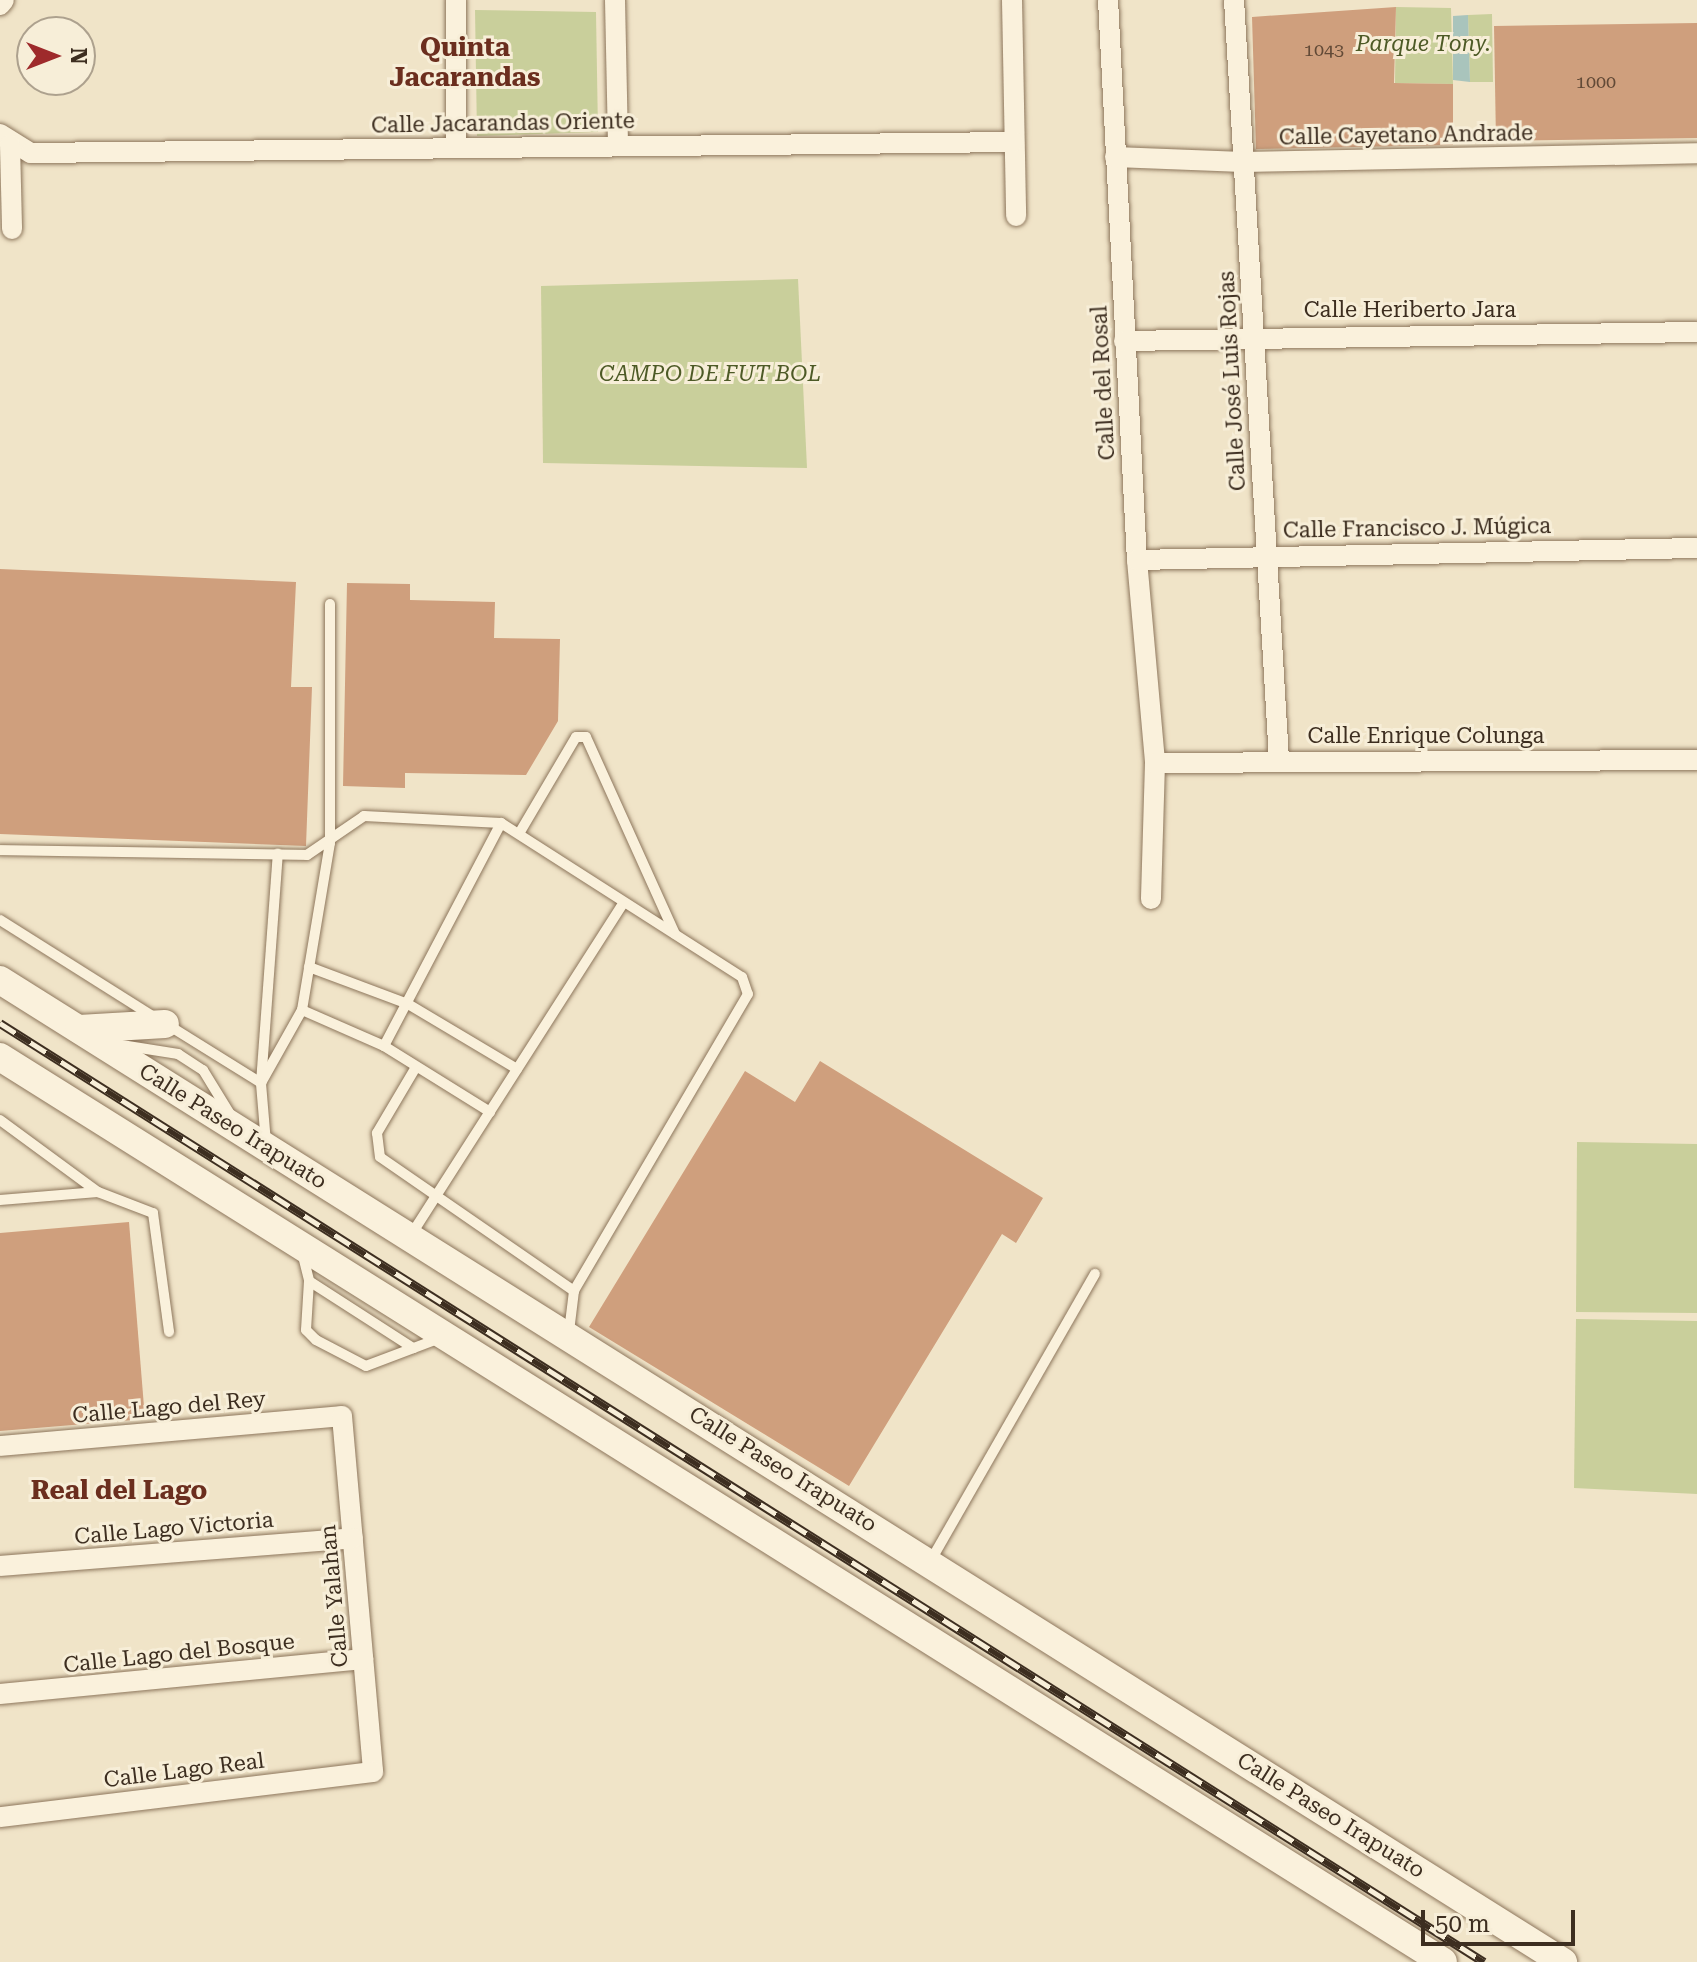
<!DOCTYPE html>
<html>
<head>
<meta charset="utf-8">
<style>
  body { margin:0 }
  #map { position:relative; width:1697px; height:1962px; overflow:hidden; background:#f0e4c8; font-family:"Roboto Serif",serif }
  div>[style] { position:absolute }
  .green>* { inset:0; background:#c9cf9b }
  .water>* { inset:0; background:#a9c4bc }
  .building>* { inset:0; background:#cf9f7d }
  .roads { filter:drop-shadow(0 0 2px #8d765c) drop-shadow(0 0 2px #8d765c) }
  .service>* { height:10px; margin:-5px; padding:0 5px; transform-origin:5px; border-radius:5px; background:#faf1dc }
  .minor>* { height:20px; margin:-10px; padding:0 10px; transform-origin:10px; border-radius:10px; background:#faf1dc }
  .secondary>* { height:28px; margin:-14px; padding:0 14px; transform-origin:14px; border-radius:14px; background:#faf1dc }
  .rail>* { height:9px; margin-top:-4.5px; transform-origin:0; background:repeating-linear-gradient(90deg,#f7eed8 0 18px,#3d2e20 0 36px); box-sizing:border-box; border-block:2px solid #3d2e20 }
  span { translate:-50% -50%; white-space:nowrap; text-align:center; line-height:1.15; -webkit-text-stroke:6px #f7eed8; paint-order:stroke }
  .number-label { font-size:18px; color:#624a37 }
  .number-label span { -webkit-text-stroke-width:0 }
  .park-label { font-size:22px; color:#4d5a26; font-style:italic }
  .street-label { font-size:22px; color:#3d2e20 }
  .quarter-label { font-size:26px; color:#6b2e1e; font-weight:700 }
  .north { position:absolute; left:16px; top:16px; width:80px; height:80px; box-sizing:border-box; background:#f7eed8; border:2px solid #ada18e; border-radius:50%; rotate:90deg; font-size:22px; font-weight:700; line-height:32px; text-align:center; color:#3d2e20 }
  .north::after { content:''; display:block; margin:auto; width:28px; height:36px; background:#9e2a2b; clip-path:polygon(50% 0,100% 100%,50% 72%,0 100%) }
  .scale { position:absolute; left:1421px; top:1910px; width:154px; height:36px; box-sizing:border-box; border:4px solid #3d2e20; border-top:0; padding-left:10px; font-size:24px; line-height:28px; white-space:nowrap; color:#3d2e20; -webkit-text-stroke:6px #f7eed8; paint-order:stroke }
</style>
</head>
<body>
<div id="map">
  <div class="green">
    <div style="clip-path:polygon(1396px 7px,1451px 8px,1453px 84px,1395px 83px)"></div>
    <div style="clip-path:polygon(475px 10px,596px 12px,598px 132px,477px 136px)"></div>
    <div style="clip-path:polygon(1492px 14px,1493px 82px,1470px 82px,1468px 15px)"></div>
    <div style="clip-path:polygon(798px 279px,807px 468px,543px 463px,541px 286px)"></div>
    <div style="clip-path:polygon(1577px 1142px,1697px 1144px,1697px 1313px,1576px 1312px)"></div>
    <div style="clip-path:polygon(1576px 1319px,1697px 1321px,1697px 1494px,1574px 1488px)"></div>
  </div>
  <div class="water">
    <div style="clip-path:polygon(1468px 15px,1470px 82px,1453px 80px,1453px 16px)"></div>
  </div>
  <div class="building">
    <div style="clip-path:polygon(1396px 7px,1394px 83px,1453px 84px,1453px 145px,1256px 149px,1252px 17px)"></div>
    <div style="clip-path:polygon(1697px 23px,1697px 138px,1496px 141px,1494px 26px)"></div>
    <div style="clip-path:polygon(0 569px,296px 582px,291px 687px,312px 687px,306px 846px,0 834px)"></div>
    <div style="clip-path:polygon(347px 583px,410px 584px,410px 600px,495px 602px,494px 638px,560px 639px,558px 721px,526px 775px,405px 773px,405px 788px,343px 786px)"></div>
    <div style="clip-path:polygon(820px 1061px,1043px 1198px,1016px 1243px,1002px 1234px,849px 1486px,589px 1327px,745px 1071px,795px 1102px)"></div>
    <div style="clip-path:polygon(129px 1222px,145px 1419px,0 1431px,0 1233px)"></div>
  </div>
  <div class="roads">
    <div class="service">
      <div style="left:520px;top:832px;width:110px;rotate:-59.5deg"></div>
      <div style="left:576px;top:737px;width:10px"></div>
      <div style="left:586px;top:737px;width:216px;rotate:65.7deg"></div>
      <div style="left:0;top:850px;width:307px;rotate:0.9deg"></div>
      <div style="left:307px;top:855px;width:69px;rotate:-34.4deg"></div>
      <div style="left:364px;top:816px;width:137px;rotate:2.9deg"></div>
      <div style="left:501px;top:823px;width:286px;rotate:32.6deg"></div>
      <div style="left:742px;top:977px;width:18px;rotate:71deg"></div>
      <div style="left:748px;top:994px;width:344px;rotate:120.4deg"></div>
      <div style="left:574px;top:1291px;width:39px;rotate:97deg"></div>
      <div style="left:0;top:920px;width:182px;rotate:32.2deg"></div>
      <div style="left:309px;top:967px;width:106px;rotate:20.5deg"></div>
      <div style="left:408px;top:1004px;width:127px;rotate:30.8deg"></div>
      <div style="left:302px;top:1010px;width:90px;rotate:23.7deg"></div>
      <div style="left:384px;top:1046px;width:125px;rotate:31.9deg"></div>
      <div style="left:168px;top:1025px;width:110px;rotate:31.9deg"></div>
      <div style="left:115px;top:1044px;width:64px;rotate:9deg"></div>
      <div style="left:178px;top:1054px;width:30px;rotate:33deg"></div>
      <div style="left:203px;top:1070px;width:57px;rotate:58.5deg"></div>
      <div style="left:384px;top:1046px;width:252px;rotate:-62.3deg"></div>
      <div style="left:416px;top:1067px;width:77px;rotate:120.6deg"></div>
      <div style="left:377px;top:1133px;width:24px;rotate:83deg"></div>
      <div style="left:380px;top:1157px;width:236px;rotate:34.6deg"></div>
      <div style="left:261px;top:1083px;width:84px;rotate:-60.7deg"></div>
      <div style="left:302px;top:1010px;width:169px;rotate:-80.5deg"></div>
      <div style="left:330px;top:843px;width:239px;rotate:-90deg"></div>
      <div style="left:0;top:1120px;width:122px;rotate:36.3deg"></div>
      <div style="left:266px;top:1143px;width:60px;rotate:-94.8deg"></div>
      <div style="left:261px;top:1083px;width:230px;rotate:-85.8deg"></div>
      <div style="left:0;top:1200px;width:98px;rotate:-4.7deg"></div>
      <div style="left:98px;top:1192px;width:59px;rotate:20.9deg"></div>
      <div style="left:153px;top:1213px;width:120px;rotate:82.3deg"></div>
      <div style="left:411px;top:1235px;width:394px;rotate:-57.4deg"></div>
      <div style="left:302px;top:1252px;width:30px;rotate:76deg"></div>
      <div style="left:309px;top:1281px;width:49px;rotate:93.5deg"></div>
      <div style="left:306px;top:1330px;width:14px;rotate:45deg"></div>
      <div style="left:316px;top:1340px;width:56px;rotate:27.5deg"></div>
      <div style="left:366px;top:1366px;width:79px;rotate:-20.7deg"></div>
      <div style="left:309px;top:1281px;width:124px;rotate:32.8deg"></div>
      <div style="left:930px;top:1562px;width:332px;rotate:-60.2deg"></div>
    </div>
    <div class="minor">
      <div style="left:615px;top:0;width:146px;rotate:88.8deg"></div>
      <div style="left:1012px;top:0;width:216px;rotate:88.9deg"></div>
      <div style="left:1108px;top:0;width:561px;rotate:87.04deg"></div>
      <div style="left:1137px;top:560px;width:204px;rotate:84.9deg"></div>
      <div style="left:1155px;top:763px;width:136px;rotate:91.7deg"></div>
      <div style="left:1234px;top:0;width:761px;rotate:86.61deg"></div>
      <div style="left:0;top:5px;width:6px;rotate:-51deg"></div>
      <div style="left:0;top:134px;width:36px;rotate:32deg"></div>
      <div style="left:31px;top:153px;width:982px;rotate:-0.64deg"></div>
      <div style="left:10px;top:145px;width:84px;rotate:88.6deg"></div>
      <div style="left:456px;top:148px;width:148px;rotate:-90deg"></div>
      <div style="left:1115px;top:157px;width:128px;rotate:2.2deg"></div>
      <div style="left:1243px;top:162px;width:454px;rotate:-1.1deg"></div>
      <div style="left:1124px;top:341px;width:573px;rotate:-0.9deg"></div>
      <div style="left:1137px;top:560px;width:560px;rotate:-1.23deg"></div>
      <div style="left:1155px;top:763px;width:542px;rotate:-0.32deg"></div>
      <div style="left:0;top:1446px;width:343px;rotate:-5deg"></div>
      <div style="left:342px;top:1416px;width:357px;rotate:85deg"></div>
      <div style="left:373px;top:1772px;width:376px;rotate:173.1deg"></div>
      <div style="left:0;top:1566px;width:354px;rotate:-4.5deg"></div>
      <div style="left:0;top:1694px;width:365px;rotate:-5.5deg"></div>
    </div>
    <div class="secondary">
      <div style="left:0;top:980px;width:1846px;rotate:32.14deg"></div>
      <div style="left:79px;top:1029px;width:86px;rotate:-3.3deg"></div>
      <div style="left:0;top:1057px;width:1703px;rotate:32.09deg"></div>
    </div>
  </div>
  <div class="rail">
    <div style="left:0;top:1023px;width:1756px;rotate:32.32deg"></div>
  </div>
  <div class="number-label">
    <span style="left:1324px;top:50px">1043</span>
    <span style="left:1596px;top:82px">1000</span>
  </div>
  <div class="park-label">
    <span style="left:1423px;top:44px">Parque Tony.</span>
    <span style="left:710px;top:374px">CAMPO DE FUT BOL</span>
  </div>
  <div class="street-label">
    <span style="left:503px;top:123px;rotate:-1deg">Calle Jacarandas Oriente</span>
    <span style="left:1406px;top:135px;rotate:-1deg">Calle Cayetano Andrade</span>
    <span style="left:1410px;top:310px">Calle Heriberto Jara</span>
    <span style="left:1232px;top:381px;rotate:-93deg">Calle José Luis Rojas</span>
    <span style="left:1103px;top:383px;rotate:-93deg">Calle del Rosal</span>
    <span style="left:1417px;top:528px;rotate:-1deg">Calle Francisco J. Múgica</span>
    <span style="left:1426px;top:736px">Calle Enrique Colunga</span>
    <span style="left:233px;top:1126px;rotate:32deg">Calle Paseo Irapuato</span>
    <span style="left:169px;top:1407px;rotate:-5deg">Calle Lago del Rey</span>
    <span style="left:783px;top:1469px;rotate:32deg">Calle Paseo Irapuato</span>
    <span style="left:174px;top:1528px;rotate:-5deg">Calle Lago Victoria</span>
    <span style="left:334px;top:1596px;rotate:-95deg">Calle Yalahan</span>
    <span style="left:179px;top:1653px;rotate:-6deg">Calle Lago del Bosque</span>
    <span style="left:184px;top:1770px;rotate:-7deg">Calle Lago Real</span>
    <span style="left:1331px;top:1815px;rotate:32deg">Calle Paseo Irapuato</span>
  </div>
  <div class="quarter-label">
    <span style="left:465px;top:63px">Quinta<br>Jacarandas</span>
    <span style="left:119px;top:1491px">Real del Lago</span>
  </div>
  <div class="north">N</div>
  <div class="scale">50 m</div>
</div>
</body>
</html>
